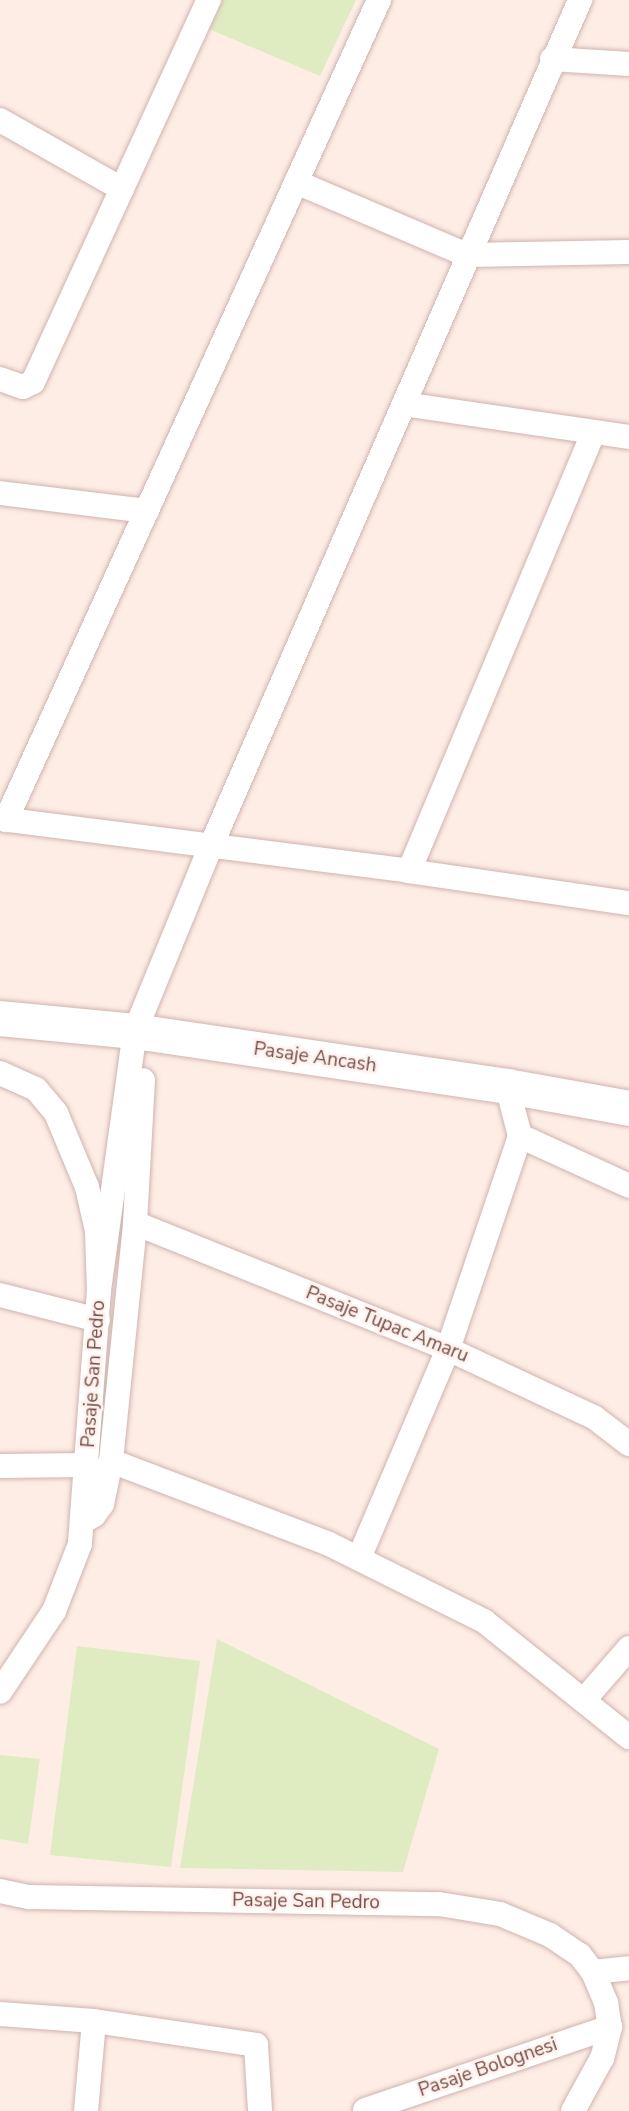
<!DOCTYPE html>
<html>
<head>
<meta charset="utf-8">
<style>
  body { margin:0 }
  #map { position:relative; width:629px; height:2111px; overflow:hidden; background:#fdede5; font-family:"Nunito Sans",sans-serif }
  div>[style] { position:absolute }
  .green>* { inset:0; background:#dfecc2 }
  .roads { filter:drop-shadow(0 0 2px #d1b3ad) drop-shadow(0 0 2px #d1b3ad) }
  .street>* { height:24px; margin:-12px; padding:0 12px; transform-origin:12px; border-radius:12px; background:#fff }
  .secondary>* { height:35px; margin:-17.5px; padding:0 17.5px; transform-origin:17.5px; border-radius:17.5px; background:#fff }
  span { translate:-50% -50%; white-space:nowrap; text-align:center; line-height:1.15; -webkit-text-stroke:5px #fff2ec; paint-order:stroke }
  .street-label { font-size:19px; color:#774c49 }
</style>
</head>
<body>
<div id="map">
  <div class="green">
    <div style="clip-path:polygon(223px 0,356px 0,320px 76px,209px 29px)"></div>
    <div style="clip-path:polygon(217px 1639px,439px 1749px,403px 1872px,180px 1868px)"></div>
    <div style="clip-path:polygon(77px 1646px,200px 1661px,171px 1867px,50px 1855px)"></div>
    <div style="clip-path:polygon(0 1755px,40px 1759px,28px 1844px,0 1839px)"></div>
  </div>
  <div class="roads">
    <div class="street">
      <div style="left:552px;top:59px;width:77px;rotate:3.7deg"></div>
      <div style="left:0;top:120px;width:140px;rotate:29.5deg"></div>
      <div style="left:296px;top:182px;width:186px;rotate:23.1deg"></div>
      <div style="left:467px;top:255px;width:162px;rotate:-1.1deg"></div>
      <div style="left:0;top:379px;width:24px;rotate:19deg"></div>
      <div style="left:23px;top:387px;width:11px;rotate:-27deg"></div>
      <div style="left:33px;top:382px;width:421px;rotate:-65.3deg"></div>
      <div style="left:404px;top:404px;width:227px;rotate:8.3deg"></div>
      <div style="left:0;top:493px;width:148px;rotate:7deg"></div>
      <div style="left:0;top:819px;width:412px;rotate:7.2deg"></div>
      <div style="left:409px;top:871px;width:222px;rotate:8.3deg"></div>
      <div style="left:6px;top:820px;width:901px;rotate:-65.54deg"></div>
      <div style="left:409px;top:871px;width:475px;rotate:-67.2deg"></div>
      <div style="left:0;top:1073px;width:39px;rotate:24deg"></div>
      <div style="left:36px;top:1089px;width:31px;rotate:50deg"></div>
      <div style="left:56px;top:1113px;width:80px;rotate:67.3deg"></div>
      <div style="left:87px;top:1187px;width:45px;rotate:77.2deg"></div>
      <div style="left:97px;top:1231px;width:59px;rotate:88.1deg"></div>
      <div style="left:99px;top:1290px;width:255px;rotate:94.3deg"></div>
      <div style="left:80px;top:1544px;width:72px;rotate:111.2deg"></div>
      <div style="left:54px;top:1611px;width:97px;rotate:123.7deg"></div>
      <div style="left:507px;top:1086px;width:52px;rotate:75.4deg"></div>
      <div style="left:520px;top:1136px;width:120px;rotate:24.6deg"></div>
      <div style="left:135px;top:1223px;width:337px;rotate:21.9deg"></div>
      <div style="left:448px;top:1349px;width:162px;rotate:25.1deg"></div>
      <div style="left:595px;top:1418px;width:43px;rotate:37.4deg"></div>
      <div style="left:99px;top:1290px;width:261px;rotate:-82.1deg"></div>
      <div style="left:135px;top:1031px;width:200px;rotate:-67.7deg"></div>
      <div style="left:211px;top:846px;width:923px;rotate:-66.43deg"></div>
      <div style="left:0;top:1295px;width:101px;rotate:14.3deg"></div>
      <div style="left:111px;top:1461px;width:233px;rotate:20.8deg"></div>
      <div style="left:329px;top:1544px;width:173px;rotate:26.4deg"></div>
      <div style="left:484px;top:1621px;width:186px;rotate:38.7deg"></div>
      <div style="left:0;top:1466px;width:88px;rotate:-0.7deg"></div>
      <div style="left:82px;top:1522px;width:14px;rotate:-30deg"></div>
      <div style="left:94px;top:1515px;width:14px;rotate:-54deg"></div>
      <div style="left:102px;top:1504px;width:44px;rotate:-78.2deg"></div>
      <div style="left:111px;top:1461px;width:239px;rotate:-84.2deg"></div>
      <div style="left:135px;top:1223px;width:143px;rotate:-86.8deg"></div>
      <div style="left:359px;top:1558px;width:227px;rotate:-66.9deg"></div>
      <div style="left:448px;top:1349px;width:225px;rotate:-71.3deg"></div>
      <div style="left:584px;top:1700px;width:69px;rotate:-49.1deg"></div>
      <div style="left:0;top:1891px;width:30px;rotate:12deg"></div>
      <div style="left:29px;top:1897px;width:410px;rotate:1deg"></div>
      <div style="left:439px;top:1904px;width:62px;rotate:9.3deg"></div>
      <div style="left:500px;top:1914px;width:54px;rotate:22.8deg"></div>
      <div style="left:550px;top:1935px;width:36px;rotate:34deg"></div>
      <div style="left:580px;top:1955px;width:21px;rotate:53deg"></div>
      <div style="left:593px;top:1972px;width:34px;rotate:67deg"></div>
      <div style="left:606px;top:2003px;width:24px;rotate:81deg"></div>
      <div style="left:610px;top:2027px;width:32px;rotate:104deg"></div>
      <div style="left:602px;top:2058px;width:60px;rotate:118.7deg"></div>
      <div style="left:593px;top:1972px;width:36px;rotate:-6deg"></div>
      <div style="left:0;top:2014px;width:94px;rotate:4.3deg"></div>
      <div style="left:94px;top:2021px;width:164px;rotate:8.4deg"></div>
      <div style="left:256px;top:2045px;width:66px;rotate:86.5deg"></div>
      <div style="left:365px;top:2110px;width:259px;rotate:-18.7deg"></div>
      <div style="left:86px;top:2111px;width:90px;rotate:-84.9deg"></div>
    </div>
    <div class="secondary">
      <div style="left:0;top:1018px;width:136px;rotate:5.5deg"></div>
      <div style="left:135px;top:1031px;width:376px;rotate:8.4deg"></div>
      <div style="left:507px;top:1086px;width:124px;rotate:10.2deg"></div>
    </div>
  </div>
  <div class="street-label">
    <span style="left:315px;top:1058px;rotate:8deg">Pasaje Ancash</span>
    <span style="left:387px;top:1325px;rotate:22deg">Pasaje Tupac Amaru</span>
    <span style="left:94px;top:1374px;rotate:-86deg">Pasaje San Pedro</span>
    <span style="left:306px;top:1902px;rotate:1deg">Pasaje San Pedro</span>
    <span style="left:488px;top:2068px;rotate:-19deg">Pasaje Bolognesi</span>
  </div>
</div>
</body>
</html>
